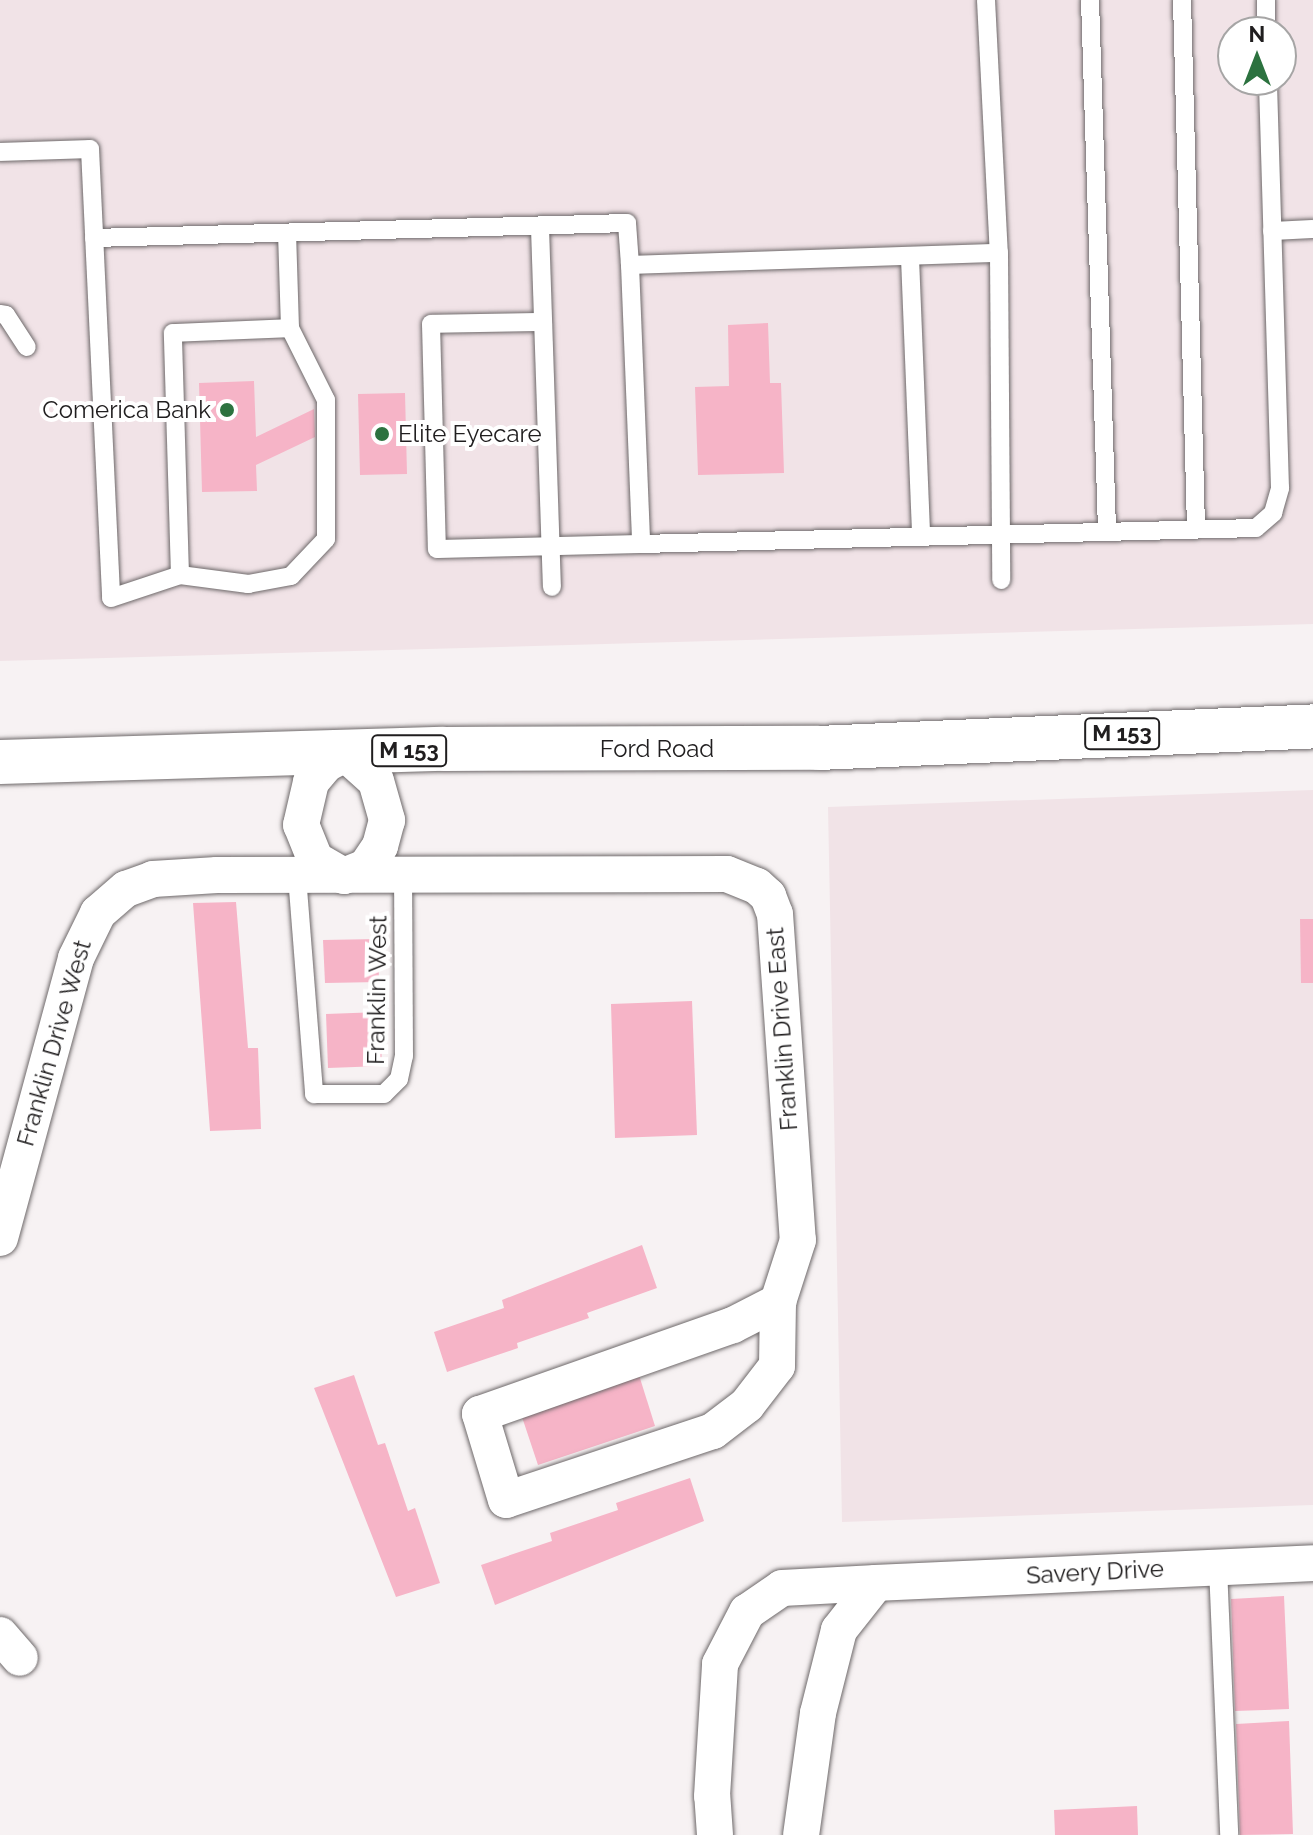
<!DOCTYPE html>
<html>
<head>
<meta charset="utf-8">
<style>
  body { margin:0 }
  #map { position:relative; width:1313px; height:1835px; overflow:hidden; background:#f7f2f3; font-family:Raleway,sans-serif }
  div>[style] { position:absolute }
  .built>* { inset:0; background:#f1e3e7 }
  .building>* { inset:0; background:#f6b4c7 }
  .roads { filter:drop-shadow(0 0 2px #6e696a) drop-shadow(0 0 2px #6e696a) }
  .service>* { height:18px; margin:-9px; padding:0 9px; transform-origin:9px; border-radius:9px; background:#fff }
  .minor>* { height:36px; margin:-18px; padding:0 18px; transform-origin:18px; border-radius:18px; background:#fff }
  .primary>* { height:44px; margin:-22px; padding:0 22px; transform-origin:22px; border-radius:22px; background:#fff }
  .dots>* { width:22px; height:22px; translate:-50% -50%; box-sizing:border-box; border:4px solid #fff; border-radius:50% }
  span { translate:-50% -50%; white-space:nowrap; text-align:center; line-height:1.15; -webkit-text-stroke:8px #fff; paint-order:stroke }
  .shield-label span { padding:2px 6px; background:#fff; border:2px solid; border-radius:6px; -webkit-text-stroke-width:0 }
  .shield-label { font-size:22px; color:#201e1f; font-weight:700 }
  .poi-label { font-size:24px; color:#201e1f }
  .right { translate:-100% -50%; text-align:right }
  .left { translate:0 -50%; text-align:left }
  .street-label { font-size:24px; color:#201e1f }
  .north { position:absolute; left:1217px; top:16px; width:80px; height:80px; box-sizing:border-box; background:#fff; border:2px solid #a6a5a5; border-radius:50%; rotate:0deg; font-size:22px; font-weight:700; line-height:32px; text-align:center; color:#201e1f }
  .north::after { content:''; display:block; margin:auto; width:28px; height:36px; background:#2c723f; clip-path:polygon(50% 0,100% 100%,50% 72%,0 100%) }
</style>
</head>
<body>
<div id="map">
  <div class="built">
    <div style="clip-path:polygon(evenodd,0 0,1313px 0,1313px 624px,0 661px,0 0,1233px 32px,1281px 32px,1281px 80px,1233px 80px,1233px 32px)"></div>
    <div style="clip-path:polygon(1313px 790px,1313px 1505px,842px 1522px,828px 807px)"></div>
  </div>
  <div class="building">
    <div style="clip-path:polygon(768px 323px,770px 383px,781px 383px,784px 473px,698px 475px,695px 387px,729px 386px,728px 325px)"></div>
    <div style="clip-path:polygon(254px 381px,256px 437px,314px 409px,315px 437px,256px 465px,257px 491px,202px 492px,199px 383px)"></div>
    <div style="clip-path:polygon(405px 393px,407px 474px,360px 475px,358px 394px)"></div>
    <div style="clip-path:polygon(236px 902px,248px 1048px,258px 1048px,261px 1129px,210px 1131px,193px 903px)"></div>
    <div style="clip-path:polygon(1300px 919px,1313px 919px,1313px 983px,1301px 983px)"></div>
    <div style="clip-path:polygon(378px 939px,379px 982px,325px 983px,323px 940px)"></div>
    <div style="clip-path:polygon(692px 1001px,697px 1135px,615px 1138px,611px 1004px)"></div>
    <div style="clip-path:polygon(380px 1012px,382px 1066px,328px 1068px,326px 1014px)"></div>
    <div style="clip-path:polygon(642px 1245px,657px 1288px,587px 1313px,589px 1318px,517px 1343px,518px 1348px,447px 1372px,434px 1332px,504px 1308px,502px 1300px)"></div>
    <div style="clip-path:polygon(354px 1375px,378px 1445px,385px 1443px,408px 1511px,415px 1508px,440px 1583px,396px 1597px,314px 1388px)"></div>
    <div style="clip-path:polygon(639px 1375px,655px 1426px,538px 1465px,521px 1414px)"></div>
    <div style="clip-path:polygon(690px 1478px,704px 1521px,495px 1605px,481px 1565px,552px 1541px,550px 1533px,618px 1510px,616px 1503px)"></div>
    <div style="clip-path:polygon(1284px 1596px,1289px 1709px,1235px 1711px,1231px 1599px)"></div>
    <div style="clip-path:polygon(1289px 1721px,1293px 1834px,1240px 1835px,1236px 1724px)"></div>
    <div style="clip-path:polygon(1137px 1806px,1138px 1835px,1055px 1835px,1054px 1810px)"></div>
  </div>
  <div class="roads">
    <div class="service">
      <div style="left:986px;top:0;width:253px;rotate:87.1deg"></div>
      <div style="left:1090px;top:0;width:529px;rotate:88.16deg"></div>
      <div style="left:1182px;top:0;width:528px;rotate:88.48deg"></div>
      <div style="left:1266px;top:0;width:32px;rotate:90deg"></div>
      <div style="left:0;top:152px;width:90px;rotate:-1.9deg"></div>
      <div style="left:90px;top:149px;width:449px;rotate:87.3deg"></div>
      <div style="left:111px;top:598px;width:73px;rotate:-18.4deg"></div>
      <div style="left:180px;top:575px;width:69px;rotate:7.5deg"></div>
      <div style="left:248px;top:584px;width:44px;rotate:-10.5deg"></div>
      <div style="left:291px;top:576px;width:51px;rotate:-46.6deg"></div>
      <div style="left:326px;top:539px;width:139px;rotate:-90deg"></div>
      <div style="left:326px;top:400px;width:80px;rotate:-116.6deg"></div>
      <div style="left:290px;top:328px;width:94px;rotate:-91.8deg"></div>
      <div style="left:540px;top:228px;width:359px;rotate:88.1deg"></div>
      <div style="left:1272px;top:231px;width:41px;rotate:-2.8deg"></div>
      <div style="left:94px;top:238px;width:533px;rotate:-1.61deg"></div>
      <div style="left:627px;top:223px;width:42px;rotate:85.9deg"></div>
      <div style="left:630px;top:265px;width:369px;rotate:-1.9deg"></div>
      <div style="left:999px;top:253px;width:327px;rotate:89.6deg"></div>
      <div style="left:910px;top:258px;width:277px;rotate:87.7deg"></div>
      <div style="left:630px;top:265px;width:279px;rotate:87.7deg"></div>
      <div style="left:641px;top:544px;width:615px;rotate:-1.49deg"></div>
      <div style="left:1256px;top:528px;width:23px;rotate:-41deg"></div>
      <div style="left:1273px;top:513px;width:26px;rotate:-74deg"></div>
      <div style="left:1280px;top:488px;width:408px;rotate:-91.7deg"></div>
      <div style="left:0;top:314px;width:6px;rotate:9deg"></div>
      <div style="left:6px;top:315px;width:38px;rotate:57deg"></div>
      <div style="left:543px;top:322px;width:112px;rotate:179deg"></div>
      <div style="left:431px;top:324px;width:225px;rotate:88.5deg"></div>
      <div style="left:437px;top:549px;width:204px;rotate:-1.4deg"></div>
      <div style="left:180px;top:575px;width:242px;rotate:-91.7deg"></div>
      <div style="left:173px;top:333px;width:117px;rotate:-2.4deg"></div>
      <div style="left:297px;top:876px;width:219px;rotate:85.5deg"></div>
      <div style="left:314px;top:1094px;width:70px"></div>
      <div style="left:384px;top:1094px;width:21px;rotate:-45deg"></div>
      <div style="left:399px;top:1079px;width:24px;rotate:-78deg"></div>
      <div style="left:404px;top:1056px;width:178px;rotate:-90.3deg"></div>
      <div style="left:1218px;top:1567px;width:268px;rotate:87.6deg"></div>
    </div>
    <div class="minor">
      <div style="left:346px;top:754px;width:40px;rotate:42deg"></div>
      <div style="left:376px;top:781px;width:41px;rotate:74.2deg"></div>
      <div style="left:387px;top:820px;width:27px;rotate:105deg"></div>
      <div style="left:380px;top:846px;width:25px;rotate:124deg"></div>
      <div style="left:366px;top:867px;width:24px;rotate:158deg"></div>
      <div style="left:344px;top:876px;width:34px;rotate:-150deg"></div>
      <div style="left:315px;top:859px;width:37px;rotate:-112deg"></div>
      <div style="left:301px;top:825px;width:44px;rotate:-76.9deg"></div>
      <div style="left:311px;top:782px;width:23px;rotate:-50deg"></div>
      <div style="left:326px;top:764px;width:22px;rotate:-27deg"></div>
      <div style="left:0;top:1238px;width:290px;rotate:-74.8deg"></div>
      <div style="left:76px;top:958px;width:50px;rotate:-63.9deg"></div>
      <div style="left:98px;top:913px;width:37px;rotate:-41deg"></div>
      <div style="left:126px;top:889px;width:29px;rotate:-20deg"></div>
      <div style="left:153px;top:879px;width:64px;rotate:-3.6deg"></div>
      <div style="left:217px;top:875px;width:510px;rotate:-0.11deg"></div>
      <div style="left:727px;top:874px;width:32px;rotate:22deg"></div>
      <div style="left:757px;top:886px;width:15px;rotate:42deg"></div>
      <div style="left:768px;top:896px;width:19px;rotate:69deg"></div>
      <div style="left:775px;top:914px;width:327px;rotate:86deg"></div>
      <div style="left:798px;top:1240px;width:65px;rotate:107.9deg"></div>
      <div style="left:778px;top:1302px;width:64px;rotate:90.9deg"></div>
      <div style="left:777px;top:1366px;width:49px;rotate:127.6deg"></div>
      <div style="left:747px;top:1405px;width:43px;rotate:142.6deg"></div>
      <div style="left:713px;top:1431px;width:218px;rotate:161.6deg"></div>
      <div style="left:506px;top:1500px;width:90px;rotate:-106.8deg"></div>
      <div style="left:480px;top:1414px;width:268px;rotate:-19.4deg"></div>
      <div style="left:733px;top:1325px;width:51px;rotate:-27.1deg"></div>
      <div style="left:876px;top:1583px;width:437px;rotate:-2.6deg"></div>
      <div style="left:0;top:1635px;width:30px;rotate:49deg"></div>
      <div style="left:715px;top:1835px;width:39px;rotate:-94deg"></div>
      <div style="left:712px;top:1796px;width:132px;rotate:-86.5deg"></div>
      <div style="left:720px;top:1664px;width:59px;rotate:-62.6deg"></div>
      <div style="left:747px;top:1612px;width:42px;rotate:-34.4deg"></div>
      <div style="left:782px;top:1588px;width:94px;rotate:-3deg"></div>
      <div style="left:876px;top:1583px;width:60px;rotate:128.2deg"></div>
      <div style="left:839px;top:1630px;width:86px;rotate:104.2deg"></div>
      <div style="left:818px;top:1713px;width:123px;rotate:97.9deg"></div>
    </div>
    <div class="primary">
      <div style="left:0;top:762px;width:443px;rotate:-1.7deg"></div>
      <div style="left:443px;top:749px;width:375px;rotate:-0.2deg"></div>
      <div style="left:818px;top:748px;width:495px;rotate:-2.5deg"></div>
    </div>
  </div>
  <div class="dots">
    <div style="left:227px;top:410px;background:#2c723f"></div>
    <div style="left:382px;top:434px;background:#2c723f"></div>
  </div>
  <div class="shield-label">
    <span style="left:1122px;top:734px">M 153</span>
    <span style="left:409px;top:751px">M 153</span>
  </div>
  <div class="poi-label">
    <span class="right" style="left:211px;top:410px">Comerica Bank</span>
    <span class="left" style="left:398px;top:434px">Elite Eyecare</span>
  </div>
  <div class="street-label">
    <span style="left:657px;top:749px">Ford Road</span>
    <span style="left:377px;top:990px;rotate:-89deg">Franklin West</span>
    <span style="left:782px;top:1029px;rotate:-94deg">Franklin Drive East</span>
    <span style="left:54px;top:1043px;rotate:-74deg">Franklin Drive West</span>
    <span style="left:1095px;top:1572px;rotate:-3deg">Savery Drive</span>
  </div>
  <div class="north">N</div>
</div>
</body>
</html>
